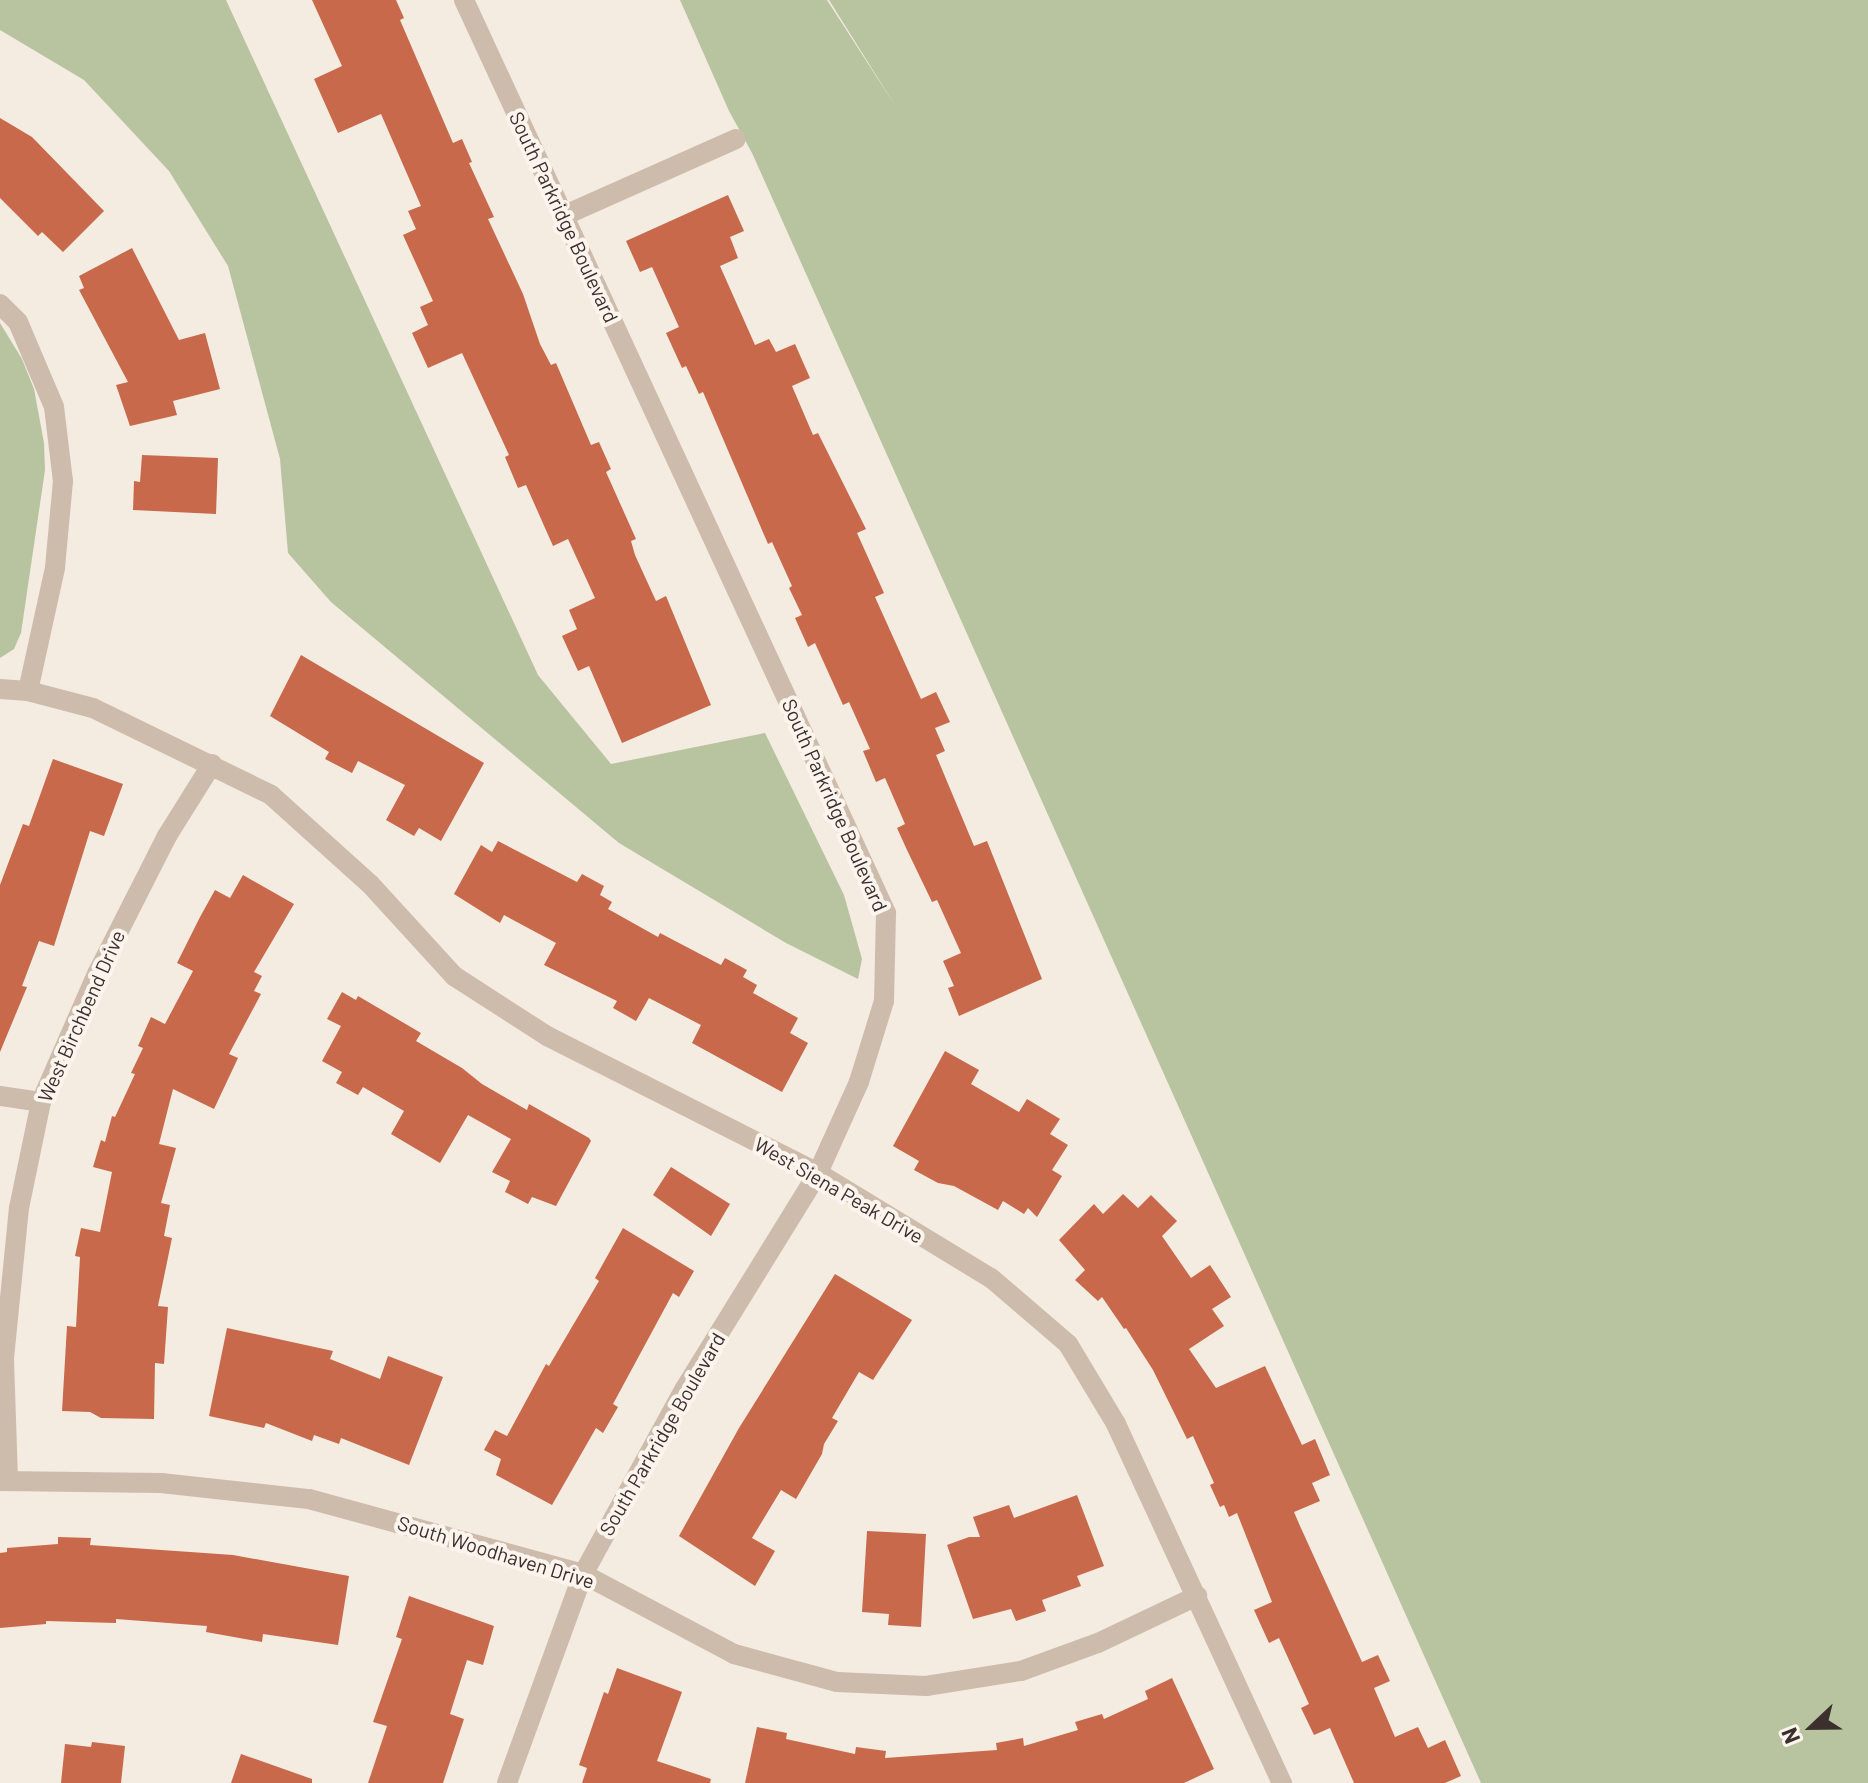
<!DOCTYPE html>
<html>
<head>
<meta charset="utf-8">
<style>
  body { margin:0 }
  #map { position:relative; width:1868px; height:1783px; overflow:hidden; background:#f4ebe1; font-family:Barlow,sans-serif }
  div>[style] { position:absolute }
  .green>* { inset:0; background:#b8c4a0 }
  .building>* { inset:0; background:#c8694b }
  .minor>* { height:20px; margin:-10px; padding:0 10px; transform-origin:10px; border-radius:10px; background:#cdbbac }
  span { translate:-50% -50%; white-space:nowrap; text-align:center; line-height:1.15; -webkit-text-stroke:8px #fbf5ee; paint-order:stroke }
  .street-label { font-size:20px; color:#3b302b }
  .north { position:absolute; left:1772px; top:1687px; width:80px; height:80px; -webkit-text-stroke:6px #fbf5ee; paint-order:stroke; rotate:248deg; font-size:22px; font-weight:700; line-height:32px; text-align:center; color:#3b302b }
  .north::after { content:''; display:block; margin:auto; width:28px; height:36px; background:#3b302b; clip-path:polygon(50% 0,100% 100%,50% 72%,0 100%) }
</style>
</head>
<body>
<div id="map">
  <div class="green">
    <div style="clip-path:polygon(0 0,226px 0,538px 675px,611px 764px,765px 733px,844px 895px,862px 959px,858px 979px,786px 943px,619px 843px,331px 602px,288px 553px,280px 459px,228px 266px,169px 171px,84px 80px,0 30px)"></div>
    <div style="clip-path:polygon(680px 0,827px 0,896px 107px,829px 0,1868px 0,1868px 1783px,1481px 1783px,752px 153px,729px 111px)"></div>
    <div style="clip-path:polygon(0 323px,22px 359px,34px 389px,44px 443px,45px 470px,21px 633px,14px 649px,0 658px)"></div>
  </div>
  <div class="building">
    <div style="clip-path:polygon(312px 0,396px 0,404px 18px,400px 20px,453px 143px,462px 139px,472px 162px,469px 163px,494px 217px,488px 219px,523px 294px,540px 344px,551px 365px,556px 363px,591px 445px,599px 442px,611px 469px,606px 472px,636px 539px,631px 541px,635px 555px,656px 601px,666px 596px,711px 705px,622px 743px,589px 666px,578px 671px,562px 636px,577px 629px,569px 610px,595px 598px,568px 539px,553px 546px,526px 485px,518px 488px,505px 457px,509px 455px,462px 353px,428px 368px,412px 333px,428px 325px,420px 307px,433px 301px,403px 235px,416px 229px,408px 211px,421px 206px,381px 114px,338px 133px,314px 79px,342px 66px)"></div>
    <div style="clip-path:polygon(0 118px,32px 137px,104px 211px,63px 252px,42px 232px,38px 236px,0 198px)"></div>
    <div style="clip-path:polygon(728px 195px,744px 231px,730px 237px,738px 258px,720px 266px,755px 345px,769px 339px,776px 352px,795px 344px,810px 378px,792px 386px,813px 435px,818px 433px,866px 529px,857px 533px,884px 593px,875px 597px,921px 699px,936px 692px,950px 722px,935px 728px,945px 751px,936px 755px,974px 846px,987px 841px,1042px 979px,959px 1016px,948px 988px,954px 986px,943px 961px,961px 953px,937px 900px,932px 902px,907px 850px,897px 828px,905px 824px,885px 778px,876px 782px,863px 751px,870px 749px,849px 702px,843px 705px,815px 643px,808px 647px,795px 618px,802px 615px,789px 588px,792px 586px,772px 542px,768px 544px,703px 392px,699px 394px,686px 366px,682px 368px,666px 333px,679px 327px,652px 267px,640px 272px,626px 241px)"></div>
    <div style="clip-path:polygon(132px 248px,179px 340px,205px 333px,220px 389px,173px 401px,177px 415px,130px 426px,116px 385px,128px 382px,79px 290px,84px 288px,79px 276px)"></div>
    <div style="clip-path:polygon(142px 455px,218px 458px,216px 514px,133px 510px,134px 481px,140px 482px)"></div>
    <div style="clip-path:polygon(301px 655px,484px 763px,441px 841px,419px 828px,414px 836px,386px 820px,405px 785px,358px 761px,352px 773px,325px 759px,329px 752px,270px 716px)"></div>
    <div style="clip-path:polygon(53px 759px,123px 784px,104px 836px,90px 831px,54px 946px,39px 941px,22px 986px,27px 987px,0 1052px,0 885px,23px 824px,29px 826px)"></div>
    <div style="clip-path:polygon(498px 841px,577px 882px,582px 874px,604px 886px,600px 895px,612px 902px,608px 909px,658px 937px,660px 933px,721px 965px,725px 958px,747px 970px,743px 977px,757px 985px,753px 993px,798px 1018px,790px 1033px,808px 1043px,782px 1092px,692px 1043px,701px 1025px,649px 998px,636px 1021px,613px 1008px,617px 1001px,544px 965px,556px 943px,504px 915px,500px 923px,454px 894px,481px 845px,492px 852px)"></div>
    <div style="clip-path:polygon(243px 875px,294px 904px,254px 972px,262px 976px,254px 991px,261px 994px,229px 1054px,238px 1058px,214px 1109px,173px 1089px,159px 1144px,176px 1148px,161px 1203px,170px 1205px,164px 1236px,172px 1238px,158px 1306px,168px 1307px,164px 1364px,155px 1363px,154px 1419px,101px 1418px,90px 1412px,62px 1411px,67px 1326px,76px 1327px,80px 1257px,75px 1256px,81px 1228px,100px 1232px,112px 1172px,93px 1167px,101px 1140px,105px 1142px,112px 1116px,115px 1117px,135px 1074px,131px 1073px,143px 1048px,138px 1046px,151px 1017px,165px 1024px,193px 971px,177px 963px,200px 917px,215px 890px,230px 898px)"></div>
    <div style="clip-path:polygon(342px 992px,356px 1000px,358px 996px,421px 1033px,416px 1041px,462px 1068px,482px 1084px,527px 1110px,529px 1104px,589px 1138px,591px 1141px,556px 1206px,532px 1197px,528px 1204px,505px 1192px,510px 1181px,492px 1172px,511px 1139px,468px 1115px,440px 1163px,391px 1134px,404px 1111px,363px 1087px,358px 1095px,336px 1083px,342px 1072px,322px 1061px,341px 1026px,327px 1019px)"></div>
    <div style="clip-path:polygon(945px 1051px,979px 1070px,971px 1084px,1019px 1112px,1027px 1099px,1060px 1119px,1050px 1134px,1068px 1145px,1052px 1170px,1062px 1176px,1037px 1217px,1028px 1208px,1024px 1214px,1003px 1201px,998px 1210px,954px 1186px,938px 1183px,914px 1170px,919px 1161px,893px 1146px)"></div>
    <div style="clip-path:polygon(671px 1167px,730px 1204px,711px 1236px,653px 1195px)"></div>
    <div style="clip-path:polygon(1123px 1194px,1138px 1208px,1151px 1195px,1177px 1221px,1162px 1236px,1191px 1278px,1210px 1265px,1231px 1297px,1212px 1309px,1224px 1326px,1189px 1349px,1216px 1388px,1265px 1366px,1302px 1445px,1315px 1439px,1330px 1475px,1312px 1483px,1320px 1501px,1294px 1512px,1300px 1526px,1362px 1662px,1378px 1655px,1390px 1681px,1374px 1688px,1395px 1737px,1418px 1727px,1428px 1748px,1445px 1740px,1461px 1776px,1445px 1783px,1354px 1783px,1330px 1728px,1314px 1735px,1301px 1708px,1309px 1704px,1279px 1638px,1269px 1643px,1254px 1610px,1272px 1602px,1237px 1513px,1229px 1517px,1224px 1505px,1220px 1507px,1210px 1485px,1214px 1483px,1193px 1436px,1187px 1439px,1153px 1370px,1126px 1328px,1124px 1329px,1102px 1297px,1098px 1301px,1075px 1280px,1085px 1270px,1059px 1240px,1094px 1204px,1103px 1214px)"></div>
    <div style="clip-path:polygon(623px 1228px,694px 1271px,679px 1297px,673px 1293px,613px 1404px,618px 1407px,603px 1433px,596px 1428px,552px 1505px,496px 1475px,501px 1459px,484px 1450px,495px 1430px,507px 1436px,546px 1364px,549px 1366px,599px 1281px,595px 1278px)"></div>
    <div style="clip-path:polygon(835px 1274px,912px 1320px,873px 1380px,859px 1372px,832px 1418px,838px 1421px,824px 1444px,822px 1454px,796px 1499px,781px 1490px,752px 1538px,775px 1551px,755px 1586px,679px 1536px,739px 1428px)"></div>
    <div style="clip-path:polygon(227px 1328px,333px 1351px,330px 1359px,380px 1379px,388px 1356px,443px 1377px,409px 1465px,341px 1438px,339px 1444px,314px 1435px,312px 1441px,266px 1423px,264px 1428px,209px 1416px)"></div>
    <div style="clip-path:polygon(1077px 1495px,1104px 1566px,1077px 1576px,1081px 1586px,1042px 1600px,1046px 1611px,1016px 1621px,1011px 1609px,973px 1619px,947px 1545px,969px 1537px,980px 1537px,973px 1517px,1009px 1505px,1014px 1518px)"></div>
    <div style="clip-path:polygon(867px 1531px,926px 1534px,921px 1627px,888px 1625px,889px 1614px,862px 1612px)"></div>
    <div style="clip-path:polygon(58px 1537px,91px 1538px,90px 1545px,233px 1555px,349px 1576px,338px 1645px,263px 1634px,262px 1642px,206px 1632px,207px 1626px,116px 1619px,116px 1623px,46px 1621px,46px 1624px,0 1628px,0 1553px,7px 1552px,7px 1548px,58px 1544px)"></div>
    <div style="clip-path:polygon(409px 1596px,494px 1626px,483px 1665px,467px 1660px,450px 1714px,464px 1719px,443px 1783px,368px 1783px,387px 1726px,373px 1722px,402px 1639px,396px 1637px)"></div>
    <div style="clip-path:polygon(617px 1668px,682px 1692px,657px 1761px,711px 1779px,710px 1783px,582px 1783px,587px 1768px,579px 1765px,604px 1692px,608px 1694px)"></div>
    <div style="clip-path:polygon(1172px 1678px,1214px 1769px,1184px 1783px,745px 1783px,757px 1727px,787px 1733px,786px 1739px,855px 1754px,856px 1747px,886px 1751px,885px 1758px,997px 1750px,996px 1743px,1023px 1738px,1024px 1746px,1078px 1730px,1075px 1722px,1102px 1714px,1104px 1719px,1148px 1699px,1145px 1691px)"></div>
    <div style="clip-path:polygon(92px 1742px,125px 1746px,121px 1783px,61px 1783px,65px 1744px,91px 1747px)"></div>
    <div style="clip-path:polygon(241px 1754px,312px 1779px,312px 1783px,231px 1783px)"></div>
  </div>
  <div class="minor">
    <div style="left:464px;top:0;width:1006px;rotate:65.19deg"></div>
    <div style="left:886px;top:913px;width:88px;rotate:91.3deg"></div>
    <div style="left:884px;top:1001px;width:85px;rotate:107.2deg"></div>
    <div style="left:859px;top:1082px;width:100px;rotate:114.3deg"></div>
    <div style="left:818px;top:1173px;width:253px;rotate:121.7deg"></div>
    <div style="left:685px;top:1388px;width:212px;rotate:118.7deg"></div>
    <div style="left:583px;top:1574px;width:222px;rotate:110deg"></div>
    <div style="left:563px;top:216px;width:189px;rotate:-24deg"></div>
    <div style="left:0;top:304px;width:25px;rotate:45deg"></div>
    <div style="left:18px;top:322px;width:92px;rotate:67deg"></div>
    <div style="left:54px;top:407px;width:75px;rotate:83.1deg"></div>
    <div style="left:63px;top:481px;width:87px;rotate:95.3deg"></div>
    <div style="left:55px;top:568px;width:126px;rotate:102.4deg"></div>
    <div style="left:0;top:689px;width:28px;rotate:4deg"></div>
    <div style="left:28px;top:691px;width:67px;rotate:14.7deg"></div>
    <div style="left:93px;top:708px;width:198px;rotate:26deg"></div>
    <div style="left:271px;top:795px;width:133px;rotate:42deg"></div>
    <div style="left:370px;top:884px;width:125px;rotate:47.6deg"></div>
    <div style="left:454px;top:976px;width:111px;rotate:32.8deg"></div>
    <div style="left:547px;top:1036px;width:304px;rotate:26.8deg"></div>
    <div style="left:818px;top:1173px;width:202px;rotate:31.3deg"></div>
    <div style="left:991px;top:1278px;width:101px;rotate:40.6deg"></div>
    <div style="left:1068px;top:1344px;width:93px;rotate:59deg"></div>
    <div style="left:1116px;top:1424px;width:396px;rotate:65.2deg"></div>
    <div style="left:0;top:1096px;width:41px;rotate:8.3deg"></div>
    <div style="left:8px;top:1480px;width:122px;rotate:-91.9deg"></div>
    <div style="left:4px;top:1358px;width:151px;rotate:-84.3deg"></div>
    <div style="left:19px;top:1208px;width:108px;rotate:-78.3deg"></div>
    <div style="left:41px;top:1102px;width:140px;rotate:-66.4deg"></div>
    <div style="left:97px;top:974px;width:155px;rotate:-63.1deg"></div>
    <div style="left:167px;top:836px;width:85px;rotate:-58deg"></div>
    <div style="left:0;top:1481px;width:161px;rotate:0.7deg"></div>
    <div style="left:161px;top:1483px;width:149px;rotate:6.2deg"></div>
    <div style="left:309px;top:1499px;width:284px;rotate:15.3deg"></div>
    <div style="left:583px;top:1574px;width:171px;rotate:27.9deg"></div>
    <div style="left:734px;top:1654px;width:107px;rotate:15.2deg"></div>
    <div style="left:837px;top:1682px;width:89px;rotate:2.6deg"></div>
    <div style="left:926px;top:1686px;width:96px;rotate:-9deg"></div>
    <div style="left:1021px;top:1671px;width:82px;rotate:-20deg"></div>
    <div style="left:1098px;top:1643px;width:110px;rotate:-25.4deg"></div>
  </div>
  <div class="street-label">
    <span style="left:564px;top:217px;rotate:65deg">South Parkridge Boulevard</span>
    <span style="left:835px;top:805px;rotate:66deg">South Parkridge Boulevard</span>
    <span style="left:81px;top:1016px;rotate:-66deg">West Birchbend Drive</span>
    <span style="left:839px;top:1190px;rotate:30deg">West Siena Peak Drive</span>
    <span style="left:662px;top:1434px;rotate:-60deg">South Parkridge Boulevard</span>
    <span style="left:496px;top:1552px;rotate:17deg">South Woodhaven Drive</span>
  </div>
  <div class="north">N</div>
</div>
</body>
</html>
